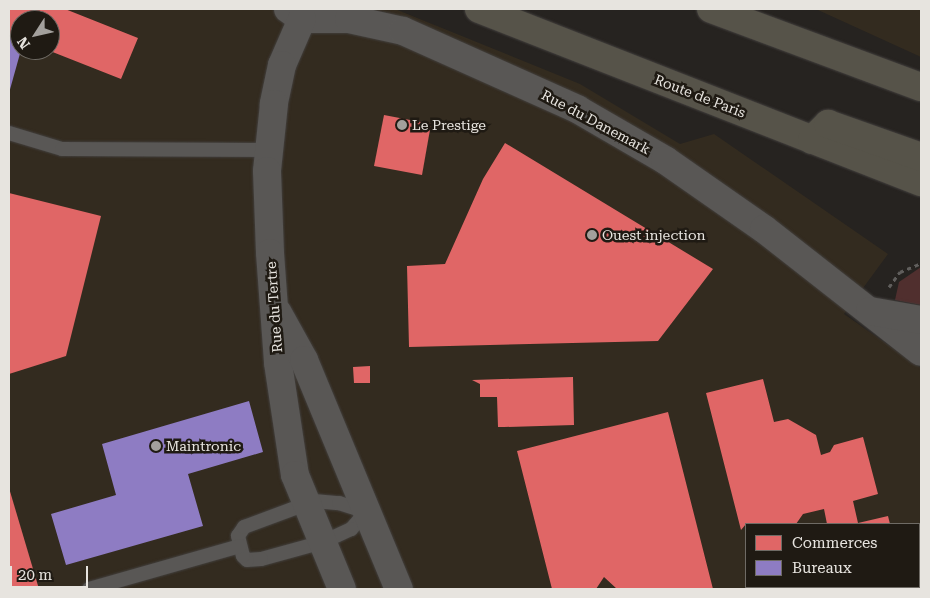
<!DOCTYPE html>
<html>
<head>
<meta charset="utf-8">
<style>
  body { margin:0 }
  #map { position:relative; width:930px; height:598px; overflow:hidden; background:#262320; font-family:"Roboto Serif",serif }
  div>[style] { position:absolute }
  .built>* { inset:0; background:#332b1f }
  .green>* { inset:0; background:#502f2e }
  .shops>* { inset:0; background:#e06666 }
  .offices>* { inset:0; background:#8e7cc3 }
  .path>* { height:3px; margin-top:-1.5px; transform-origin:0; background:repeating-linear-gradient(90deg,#605e5c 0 4px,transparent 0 8px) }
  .roads { filter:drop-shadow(0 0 1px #423f3d) drop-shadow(0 0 1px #423f3d) }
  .lane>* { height:14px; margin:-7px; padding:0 7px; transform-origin:7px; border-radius:7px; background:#595755 }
  .street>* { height:28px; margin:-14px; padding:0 14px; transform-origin:14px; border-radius:14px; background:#595755 }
  .primary>* { height:28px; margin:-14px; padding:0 14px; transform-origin:14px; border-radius:14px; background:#565349 }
  .dots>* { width:14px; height:14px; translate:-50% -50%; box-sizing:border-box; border:2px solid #1f1a13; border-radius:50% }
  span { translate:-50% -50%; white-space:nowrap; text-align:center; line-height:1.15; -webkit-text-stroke:5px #1f1a13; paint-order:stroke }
  .street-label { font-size:14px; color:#e7e4df }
  .poi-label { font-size:14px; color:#e7e4df }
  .left { translate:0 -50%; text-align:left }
  .frame { position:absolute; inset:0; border:10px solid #e7e4df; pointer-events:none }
  .legend { position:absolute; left:745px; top:523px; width:175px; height:65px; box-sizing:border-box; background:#1f1a13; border:1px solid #6f6b65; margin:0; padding:6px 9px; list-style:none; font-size:15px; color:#e7e4df }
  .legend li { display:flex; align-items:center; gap:10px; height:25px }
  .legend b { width:25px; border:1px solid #6f6b65 }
  .north { position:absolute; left:10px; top:10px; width:50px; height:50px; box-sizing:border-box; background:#1f1a13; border:1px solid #6f6b65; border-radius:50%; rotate:235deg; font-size:14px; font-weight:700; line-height:20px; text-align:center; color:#e7e4df }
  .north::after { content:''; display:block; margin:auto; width:18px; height:22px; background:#a3a09c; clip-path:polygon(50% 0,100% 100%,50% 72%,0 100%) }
  .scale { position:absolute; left:10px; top:566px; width:78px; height:22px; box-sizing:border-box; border:2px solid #e7e4df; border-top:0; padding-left:6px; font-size:15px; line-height:18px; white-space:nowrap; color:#e7e4df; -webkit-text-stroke:4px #1f1a13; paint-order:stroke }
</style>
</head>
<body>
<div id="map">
  <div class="built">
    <div style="clip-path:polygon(evenodd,9px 9px,395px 9px,580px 84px,680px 144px,714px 134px,888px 254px,844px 314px,921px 368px,921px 589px,9px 589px,9px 9px,20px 20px,50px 20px,50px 50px,20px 50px,20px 20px,9px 9px,746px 524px,919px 524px,919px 587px,746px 587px,746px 524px)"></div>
    <div style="clip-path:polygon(814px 9px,921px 9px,921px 57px,818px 10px)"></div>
  </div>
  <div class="green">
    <div style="clip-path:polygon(921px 267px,921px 305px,895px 300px,899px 282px)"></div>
  </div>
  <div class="shops">
    <div style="clip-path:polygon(9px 9px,65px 9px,138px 38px,121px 79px,50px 51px,50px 20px,20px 20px,20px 39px,9px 34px)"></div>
    <div style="clip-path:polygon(384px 115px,431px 124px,422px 175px,374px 166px)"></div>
    <div style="clip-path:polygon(505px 143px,713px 269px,658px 341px,409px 347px,407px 266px,445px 264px,483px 179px)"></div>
    <div style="clip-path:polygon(9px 193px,101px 216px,66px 356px,9px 374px)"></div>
    <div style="clip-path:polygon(370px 366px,370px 383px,354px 383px,353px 367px)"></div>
    <div style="clip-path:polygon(573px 377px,574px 425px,504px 427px,498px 427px,497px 397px,480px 397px,480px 384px,472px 380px)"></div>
    <div style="clip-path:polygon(763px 379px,774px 422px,788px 419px,816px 435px,821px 455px,830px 452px,834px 445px,863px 437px,878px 494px,853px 501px,858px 523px,888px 516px,890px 524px,827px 524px,824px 509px,803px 514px,796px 524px,746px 524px,741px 530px,706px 393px)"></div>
    <div style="clip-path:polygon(668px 412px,713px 589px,617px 589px,604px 577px,596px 589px,552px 589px,517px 451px)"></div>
    <div style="clip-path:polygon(9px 488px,39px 589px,9px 589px)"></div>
  </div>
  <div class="offices">
    <div style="clip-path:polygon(9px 34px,20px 39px,21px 50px,9px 93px)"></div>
    <div style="clip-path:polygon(249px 401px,263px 452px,188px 474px,203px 526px,66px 565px,51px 514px,116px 495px,102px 444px)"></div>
  </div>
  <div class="path">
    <div style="left:889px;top:287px;width:19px;rotate:-54deg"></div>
    <div style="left:900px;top:272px;width:23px;rotate:-23deg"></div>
  </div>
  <div class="roads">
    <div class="lane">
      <div style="left:9px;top:133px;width:55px;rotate:16.8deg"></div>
      <div style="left:62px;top:149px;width:207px;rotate:0.3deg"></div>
      <div style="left:314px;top:501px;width:25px;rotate:5deg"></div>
      <div style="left:339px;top:503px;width:28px;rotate:18deg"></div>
      <div style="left:366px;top:512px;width:23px;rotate:131deg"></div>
      <div style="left:351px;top:529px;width:31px;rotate:155deg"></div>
      <div style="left:323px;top:542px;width:64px;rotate:164.7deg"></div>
      <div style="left:261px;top:559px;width:14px;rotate:176deg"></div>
      <div style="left:247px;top:560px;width:6px;rotate:-135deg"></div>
      <div style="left:243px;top:556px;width:21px;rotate:-104deg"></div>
      <div style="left:238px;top:536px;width:11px;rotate:-56deg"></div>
      <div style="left:244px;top:527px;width:75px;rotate:-20.4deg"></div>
      <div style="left:89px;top:589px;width:157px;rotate:-15.9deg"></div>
    </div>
    <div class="street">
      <div style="left:288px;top:9px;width:17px;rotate:36deg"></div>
      <div style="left:302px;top:19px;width:47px"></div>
      <div style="left:349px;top:19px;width:55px;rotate:12.5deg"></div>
      <div style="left:403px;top:31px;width:191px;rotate:24.1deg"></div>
      <div style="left:577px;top:109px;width:102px;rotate:30.1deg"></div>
      <div style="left:665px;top:160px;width:121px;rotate:34.9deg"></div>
      <div style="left:764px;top:229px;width:199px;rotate:38.1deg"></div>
      <div style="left:302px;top:19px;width:50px;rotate:113.5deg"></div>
      <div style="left:282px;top:65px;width:40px;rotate:102deg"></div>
      <div style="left:274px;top:104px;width:67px;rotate:96deg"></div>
      <div style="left:267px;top:171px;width:82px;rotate:87.9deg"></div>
      <div style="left:270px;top:253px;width:110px;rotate:85.8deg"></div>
      <div style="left:278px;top:363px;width:113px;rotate:81.4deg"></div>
      <div style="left:295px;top:475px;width:123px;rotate:67.6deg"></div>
      <div style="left:870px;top:311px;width:52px;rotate:10deg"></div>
      <div style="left:278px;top:313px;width:54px;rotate:61deg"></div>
      <div style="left:304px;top:360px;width:248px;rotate:67.5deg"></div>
      <div style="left:904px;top:589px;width:9px;rotate:-13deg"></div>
    </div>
    <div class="primary">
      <div style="left:479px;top:9px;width:475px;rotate:21.4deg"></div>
      <div style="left:711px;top:9px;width:224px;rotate:20.4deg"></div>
      <div style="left:812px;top:140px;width:23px;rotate:-45deg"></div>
      <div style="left:828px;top:124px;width:99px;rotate:19.5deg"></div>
    </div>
  </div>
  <div class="dots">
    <div style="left:402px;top:125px;background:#a3a09c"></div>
    <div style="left:592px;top:235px;background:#a3a09c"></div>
    <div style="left:156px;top:446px;background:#a3a09c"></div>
  </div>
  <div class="street-label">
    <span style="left:700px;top:96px;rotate:21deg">Route de Paris</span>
    <span style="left:596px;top:122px;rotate:28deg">Rue du Danemark</span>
    <span style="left:274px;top:307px;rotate:-94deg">Rue du Tertre</span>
  </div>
  <div class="poi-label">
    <span class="left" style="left:412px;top:125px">Le Prestige</span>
    <span class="left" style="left:602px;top:235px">Ouest injection</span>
    <span class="left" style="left:166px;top:446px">Maintronic</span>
  </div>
  <div class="frame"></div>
  <ul class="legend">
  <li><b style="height:14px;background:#e06666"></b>Commerces</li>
  <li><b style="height:14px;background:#8e7cc3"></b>Bureaux</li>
  </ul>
  <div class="north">N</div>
  <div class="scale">20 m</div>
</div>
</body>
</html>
